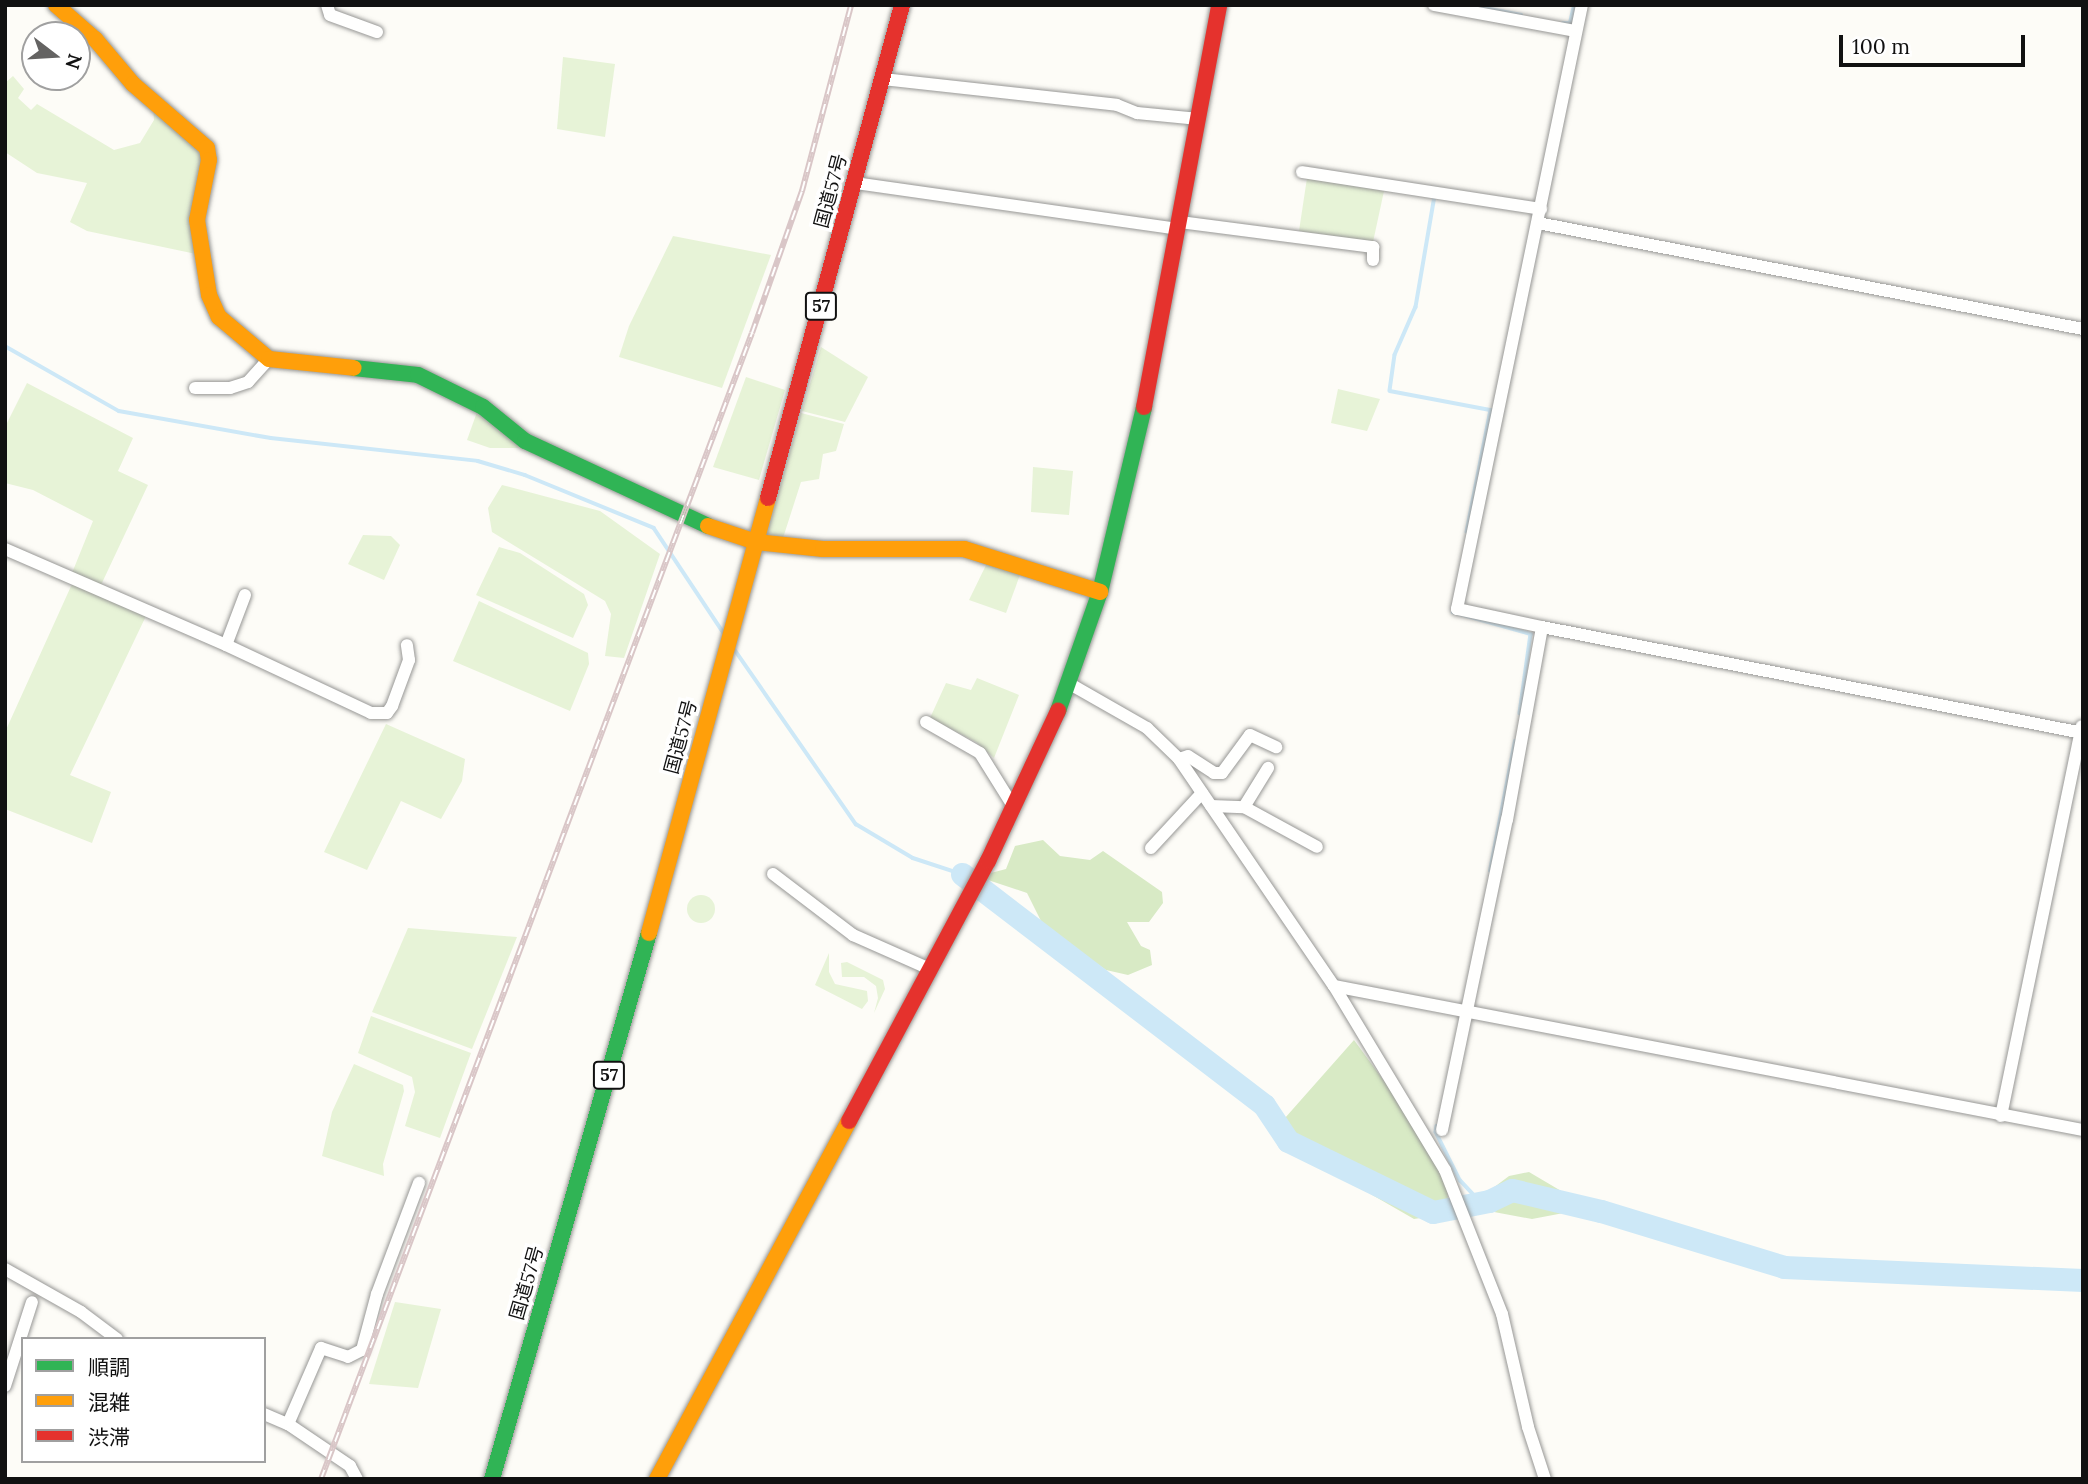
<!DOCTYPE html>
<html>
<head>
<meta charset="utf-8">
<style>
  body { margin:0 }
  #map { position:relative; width:2088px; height:1484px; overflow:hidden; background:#fdfcf7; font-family:Lora,"Noto Sans JP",serif }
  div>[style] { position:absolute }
  .green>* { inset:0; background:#e7f3d7 }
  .round { border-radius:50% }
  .forest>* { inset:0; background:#d8eac5 }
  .stream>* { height:3.5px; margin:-1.75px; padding:0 1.75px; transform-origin:1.75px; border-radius:1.75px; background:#cde8f7 }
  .river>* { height:23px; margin:-11.5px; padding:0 11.5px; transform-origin:11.5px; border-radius:11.5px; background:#cde8f7 }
  .roads { filter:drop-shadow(0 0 2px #979795) drop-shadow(0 0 2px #979795) }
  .street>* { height:12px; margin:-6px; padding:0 6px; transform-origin:6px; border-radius:6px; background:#fffffe }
  .fast>* { height:16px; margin:-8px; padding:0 8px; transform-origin:8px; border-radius:8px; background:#30b455 }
  .slow>* { height:16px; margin:-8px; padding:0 8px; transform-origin:8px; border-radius:8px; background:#ff9f0a }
  .jam>* { height:16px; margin:-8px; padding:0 8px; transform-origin:8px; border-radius:8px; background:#e5322d }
  .rail>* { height:6px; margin-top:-3px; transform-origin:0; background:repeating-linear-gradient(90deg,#fff 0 10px,#d9c6c7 0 20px); box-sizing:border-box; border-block:2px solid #d9c6c7 }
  span { translate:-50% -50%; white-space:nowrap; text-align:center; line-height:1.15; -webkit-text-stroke:7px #fff; paint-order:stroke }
  .shield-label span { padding:2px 5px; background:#fff; border:2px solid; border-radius:5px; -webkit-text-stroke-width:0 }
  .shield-label { font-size:18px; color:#111; font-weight:700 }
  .street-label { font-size:19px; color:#111 }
  .frame { position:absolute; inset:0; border:7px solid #111; pointer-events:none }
  .legend { position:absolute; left:21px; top:1337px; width:245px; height:126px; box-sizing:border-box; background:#fff; border:2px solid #a0a0a0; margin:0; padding:9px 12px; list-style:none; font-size:21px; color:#111 }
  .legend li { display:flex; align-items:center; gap:14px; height:35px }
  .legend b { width:35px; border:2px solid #a0a0a0 }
  .north { position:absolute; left:21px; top:21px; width:70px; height:70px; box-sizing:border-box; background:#fff; border:2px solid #a0a0a0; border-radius:50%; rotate:107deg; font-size:19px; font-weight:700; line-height:28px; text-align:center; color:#111 }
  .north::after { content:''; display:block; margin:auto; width:24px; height:32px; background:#646362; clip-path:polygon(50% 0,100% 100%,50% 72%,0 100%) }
  .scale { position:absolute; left:1839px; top:35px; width:186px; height:32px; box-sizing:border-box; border:4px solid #111; border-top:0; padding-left:9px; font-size:21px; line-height:24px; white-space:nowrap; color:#111; -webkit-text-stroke:5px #fff; paint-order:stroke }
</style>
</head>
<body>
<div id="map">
  <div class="green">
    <div style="clip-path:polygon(563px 57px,615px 64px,605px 137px,557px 129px)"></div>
    <div style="clip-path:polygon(13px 76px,24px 89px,18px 98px,31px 110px,37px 104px,114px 150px,140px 143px,154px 120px,153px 106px,186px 133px,202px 157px,196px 254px,87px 231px,70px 222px,87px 183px,37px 173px,5px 152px,5px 83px)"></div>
    <div style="clip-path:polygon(1307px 178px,1384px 191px,1373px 242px,1299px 231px)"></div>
    <div style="clip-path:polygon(673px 236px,771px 255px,722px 388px,619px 357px,629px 326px)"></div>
    <div style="clip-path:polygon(821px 347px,868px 377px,845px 422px,802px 411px)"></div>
    <div style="clip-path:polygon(746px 377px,785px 390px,759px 480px,713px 467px)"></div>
    <div style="clip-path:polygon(27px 383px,133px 438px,118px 471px,148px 485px,101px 585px,72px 573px,93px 521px,33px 490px,5px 483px,5px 427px)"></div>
    <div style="clip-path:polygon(1338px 389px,1380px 399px,1367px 431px,1331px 423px)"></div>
    <div style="clip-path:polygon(477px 412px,522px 444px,518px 448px,490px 448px,467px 440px)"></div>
    <div style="clip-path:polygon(801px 413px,844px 424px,836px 451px,823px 454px,819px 479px,801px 482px,783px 538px,767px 534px)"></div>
    <div style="clip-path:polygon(1033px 467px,1073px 471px,1069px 515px,1031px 512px)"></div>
    <div style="clip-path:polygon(502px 485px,600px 511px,660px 554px,624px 658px,605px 656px,611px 614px,605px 601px,492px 532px,488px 508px)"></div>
    <div style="clip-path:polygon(363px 535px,391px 536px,400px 545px,384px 580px,348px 564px)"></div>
    <div style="clip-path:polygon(499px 547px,520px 553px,584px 594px,588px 605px,573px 638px,476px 595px)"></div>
    <div style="clip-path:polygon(987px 563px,1020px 575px,1006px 613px,969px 600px)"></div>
    <div style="clip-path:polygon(72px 584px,146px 616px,70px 775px,111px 792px,92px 843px,5px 809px,5px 732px)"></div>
    <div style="clip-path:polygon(479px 601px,588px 653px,589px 664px,570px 711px,453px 661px)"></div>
    <div style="clip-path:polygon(977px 678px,1019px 695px,994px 758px,976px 742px,930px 718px,946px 683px,971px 690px)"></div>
    <div style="clip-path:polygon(386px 724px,465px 759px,462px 781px,441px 819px,401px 801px,367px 870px,324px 852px)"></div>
    <div class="round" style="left:687px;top:895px;width:28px;height:28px"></div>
    <div style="clip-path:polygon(408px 928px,517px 937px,472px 1049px,372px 1012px)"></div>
    <div style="clip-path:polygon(829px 953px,829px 972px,835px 984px,867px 991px,868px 1001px,862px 1009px,815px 985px)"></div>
    <div style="clip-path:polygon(847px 962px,883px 980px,885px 989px,874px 1013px,878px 998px,876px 986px,864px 977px,842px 977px,841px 963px)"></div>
    <div style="clip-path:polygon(371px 1016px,471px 1053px,440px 1138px,405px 1126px,415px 1092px,412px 1077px,358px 1053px)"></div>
    <div style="clip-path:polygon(354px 1064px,403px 1085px,404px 1091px,383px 1164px,384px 1176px,322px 1156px,332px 1112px)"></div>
    <div style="clip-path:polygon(395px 1302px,441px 1309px,418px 1388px,369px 1384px)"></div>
  </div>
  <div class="forest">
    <div style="clip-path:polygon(1043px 840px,1060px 856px,1090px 860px,1103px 851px,1162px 892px,1163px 903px,1149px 922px,1127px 922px,1141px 946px,1150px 950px,1152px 965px,1128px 975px,1106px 970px,1044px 927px,1027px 893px,985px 879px,987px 874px,1006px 869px,1015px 846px)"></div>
    <div style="clip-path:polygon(1354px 1040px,1447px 1167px,1448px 1207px,1477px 1200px,1509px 1176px,1529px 1172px,1590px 1208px,1532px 1219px,1478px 1209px,1414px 1219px,1301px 1154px,1285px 1118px)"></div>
  </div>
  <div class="stream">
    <div style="left:1474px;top:6px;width:48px;rotate:10.8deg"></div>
    <div style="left:1563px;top:23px;width:7px"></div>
    <div style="left:1570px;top:23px;width:18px;rotate:-77deg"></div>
    <div style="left:1435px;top:196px;width:113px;rotate:99.7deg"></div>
    <div style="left:1416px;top:307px;width:52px;rotate:113.6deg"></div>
    <div style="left:1395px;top:355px;width:36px;rotate:98deg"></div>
    <div style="left:1390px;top:391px;width:103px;rotate:10.7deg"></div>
    <div style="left:1491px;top:410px;width:124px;rotate:101.1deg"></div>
    <div style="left:5px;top:346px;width:131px;rotate:29.7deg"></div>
    <div style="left:119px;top:411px;width:154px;rotate:10.1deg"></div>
    <div style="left:271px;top:438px;width:208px;rotate:6.3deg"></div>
    <div style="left:478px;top:461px;width:49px;rotate:16.6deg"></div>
    <div style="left:525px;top:475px;width:139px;rotate:22.3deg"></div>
    <div style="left:654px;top:528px;width:125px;rotate:56.4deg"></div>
    <div style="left:1453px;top:612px;width:81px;rotate:15.8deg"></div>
    <div style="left:1531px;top:634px;width:80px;rotate:97.9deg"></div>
    <div style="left:735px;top:650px;width:212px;rotate:55.2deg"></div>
    <div style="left:856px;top:824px;width:66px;rotate:30.8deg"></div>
    <div style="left:913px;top:858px;width:52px;rotate:18.1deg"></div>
    <div style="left:1490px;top:871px;width:132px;rotate:-79.1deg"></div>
    <div style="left:1437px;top:1126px;width:6px;rotate:99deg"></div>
    <div style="left:1436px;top:1132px;width:54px;rotate:63.4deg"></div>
    <div style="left:1460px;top:1180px;width:19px;rotate:47deg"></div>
  </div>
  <div class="river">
    <div style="left:962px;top:874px;width:380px;rotate:37.4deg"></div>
    <div style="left:1264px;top:1105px;width:43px;rotate:56.3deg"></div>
    <div style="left:1288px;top:1141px;width:161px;rotate:26.1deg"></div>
    <div style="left:1433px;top:1212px;width:57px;rotate:-11.1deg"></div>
    <div style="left:1489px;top:1201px;width:25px;rotate:-26deg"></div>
    <div style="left:1512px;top:1190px;width:91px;rotate:13.3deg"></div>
    <div style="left:1601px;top:1211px;width:191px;rotate:17deg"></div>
    <div style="left:1784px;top:1267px;width:299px;rotate:2.5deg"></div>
  </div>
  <div class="roads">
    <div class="street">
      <div style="left:327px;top:5px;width:10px;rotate:73deg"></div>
      <div style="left:330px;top:15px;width:50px;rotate:19.9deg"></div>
      <div style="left:1434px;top:5px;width:144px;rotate:10.4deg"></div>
      <div style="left:883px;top:79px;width:235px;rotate:6.3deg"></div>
      <div style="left:1117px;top:105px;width:22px;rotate:22deg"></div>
      <div style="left:1137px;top:113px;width:62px;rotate:5.5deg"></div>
      <div style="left:1302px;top:172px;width:242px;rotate:8.8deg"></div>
      <div style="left:855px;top:183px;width:327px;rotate:8.1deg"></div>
      <div style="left:1180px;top:222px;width:195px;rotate:7.4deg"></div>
      <div style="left:1373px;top:247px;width:13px;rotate:90deg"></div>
      <div style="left:1538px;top:223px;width:555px;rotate:11.01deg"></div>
      <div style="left:195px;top:388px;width:35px"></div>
      <div style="left:230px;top:388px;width:19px;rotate:-18deg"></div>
      <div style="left:248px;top:382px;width:31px;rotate:-48deg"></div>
      <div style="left:5px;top:549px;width:241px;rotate:23.5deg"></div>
      <div style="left:245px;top:595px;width:53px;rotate:110.8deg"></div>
      <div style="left:226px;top:645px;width:160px;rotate:25.1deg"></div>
      <div style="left:371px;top:713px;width:16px"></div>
      <div style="left:387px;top:713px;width:9px;rotate:-54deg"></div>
      <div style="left:392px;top:706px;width:49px;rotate:-69.7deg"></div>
      <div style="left:409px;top:660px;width:15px;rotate:-98deg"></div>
      <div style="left:1542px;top:627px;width:551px;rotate:11.09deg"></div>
      <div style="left:1070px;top:684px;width:89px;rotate:29.7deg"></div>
      <div style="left:1147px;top:728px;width:45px;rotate:44.1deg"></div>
      <div style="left:1179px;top:759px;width:275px;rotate:55.7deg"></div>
      <div style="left:1334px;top:986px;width:215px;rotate:58.9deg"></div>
      <div style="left:1445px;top:1170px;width:155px;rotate:68.4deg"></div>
      <div style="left:1502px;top:1314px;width:116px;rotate:77deg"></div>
      <div style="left:1528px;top:1427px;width:55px;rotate:71.9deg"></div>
      <div style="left:926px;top:722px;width:62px;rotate:29.9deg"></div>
      <div style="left:980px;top:753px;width:62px;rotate:58.1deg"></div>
      <div style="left:1179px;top:759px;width:9px;rotate:-18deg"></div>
      <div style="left:1188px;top:756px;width:31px;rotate:33deg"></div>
      <div style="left:1214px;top:773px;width:8px"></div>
      <div style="left:1222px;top:773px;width:47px;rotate:-53.6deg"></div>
      <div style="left:1250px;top:735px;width:29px;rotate:25deg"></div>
      <div style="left:1211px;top:806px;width:33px;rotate:2deg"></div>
      <div style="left:1244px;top:807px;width:83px;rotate:28.7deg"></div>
      <div style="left:1244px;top:807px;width:46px;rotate:-58.4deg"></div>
      <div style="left:1151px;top:848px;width:75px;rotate:-47.2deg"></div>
      <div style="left:773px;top:874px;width:101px;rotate:37.3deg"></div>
      <div style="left:853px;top:935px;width:84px;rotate:23.8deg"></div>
      <div style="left:1334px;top:986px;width:763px;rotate:10.88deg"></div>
      <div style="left:2001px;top:1116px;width:398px;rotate:-78.3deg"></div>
      <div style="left:1442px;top:1130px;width:317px;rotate:-78.2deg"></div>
      <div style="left:1507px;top:820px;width:196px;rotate:-79.7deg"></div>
      <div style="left:1542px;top:627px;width:87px;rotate:-168deg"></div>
      <div style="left:1457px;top:609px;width:617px;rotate:-78.31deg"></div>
      <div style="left:5px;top:1269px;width:87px;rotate:29.5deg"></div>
      <div style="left:81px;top:1312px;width:45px;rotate:36.9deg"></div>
      <div style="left:5px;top:1386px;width:88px;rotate:-72.2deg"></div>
      <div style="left:264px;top:1414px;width:26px;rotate:23deg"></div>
      <div style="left:288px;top:1424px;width:75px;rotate:34.1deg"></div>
      <div style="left:350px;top:1466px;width:15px;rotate:62deg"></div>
      <div style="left:288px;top:1424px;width:83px;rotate:-66.5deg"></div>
      <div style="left:321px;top:1348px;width:28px;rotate:18deg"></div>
      <div style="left:348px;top:1357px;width:16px;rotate:-27deg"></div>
      <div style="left:362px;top:1350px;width:58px;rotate:-75deg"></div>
      <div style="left:377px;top:1294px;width:119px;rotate:-69.3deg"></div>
    </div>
    <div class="fast">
      <div style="left:354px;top:368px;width:64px;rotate:6.2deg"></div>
      <div style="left:418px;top:375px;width:72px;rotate:26.2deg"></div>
      <div style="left:483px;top:407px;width:54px;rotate:39deg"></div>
      <div style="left:525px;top:441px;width:202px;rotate:24.9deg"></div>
      <div style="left:1058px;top:711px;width:126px;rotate:-70.6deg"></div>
      <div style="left:1100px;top:592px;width:190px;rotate:-76.6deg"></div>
      <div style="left:492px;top:1479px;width:568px;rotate:-73.96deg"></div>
    </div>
    <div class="slow">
      <div style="left:56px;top:5px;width:52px;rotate:41.1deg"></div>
      <div style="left:95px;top:39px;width:59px;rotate:49.8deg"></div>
      <div style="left:133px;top:84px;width:98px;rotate:40.9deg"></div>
      <div style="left:207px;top:148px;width:12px;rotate:81deg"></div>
      <div style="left:209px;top:160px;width:61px;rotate:101.3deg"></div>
      <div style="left:197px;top:220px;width:76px;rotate:80.9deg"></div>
      <div style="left:209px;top:295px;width:24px;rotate:66deg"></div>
      <div style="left:219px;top:317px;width:65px;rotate:40deg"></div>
      <div style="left:269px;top:359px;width:85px;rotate:6deg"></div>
      <div style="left:708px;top:526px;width:51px;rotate:18.4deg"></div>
      <div style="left:756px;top:542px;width:67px;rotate:6deg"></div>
      <div style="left:823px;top:549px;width:141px"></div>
      <div style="left:964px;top:549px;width:143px;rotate:17.5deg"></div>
      <div style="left:649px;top:933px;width:451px;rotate:-74.7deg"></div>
      <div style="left:657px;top:1479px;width:406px;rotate:-61.8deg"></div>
    </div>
    <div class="jam">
      <div style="left:1144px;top:407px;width:409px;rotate:-79.4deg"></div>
      <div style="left:768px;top:498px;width:511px;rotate:-74.79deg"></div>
      <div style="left:849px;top:1121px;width:295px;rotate:-61.9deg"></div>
      <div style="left:988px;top:861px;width:166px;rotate:-65deg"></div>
    </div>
  </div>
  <div class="rail">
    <div style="left:321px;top:1479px;width:1224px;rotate:-69.39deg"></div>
    <div style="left:752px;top:333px;width:151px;rotate:-70.6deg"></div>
    <div style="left:802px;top:191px;width:192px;rotate:-75.2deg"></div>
  </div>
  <div class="shield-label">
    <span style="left:821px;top:306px">57</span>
    <span style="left:609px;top:1075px">57</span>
  </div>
  <div class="street-label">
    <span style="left:831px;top:191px;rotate:-75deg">国道57号</span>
    <span style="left:681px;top:737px;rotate:-75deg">国道57号</span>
    <span style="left:527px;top:1283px;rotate:-74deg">国道57号</span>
  </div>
  <div class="frame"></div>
  <ul class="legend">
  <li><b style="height:9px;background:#30b455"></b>順調</li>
  <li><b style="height:9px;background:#ff9f0a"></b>混雑</li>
  <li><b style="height:9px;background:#e5322d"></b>渋滞</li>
  </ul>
  <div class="north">N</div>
  <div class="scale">100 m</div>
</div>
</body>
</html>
